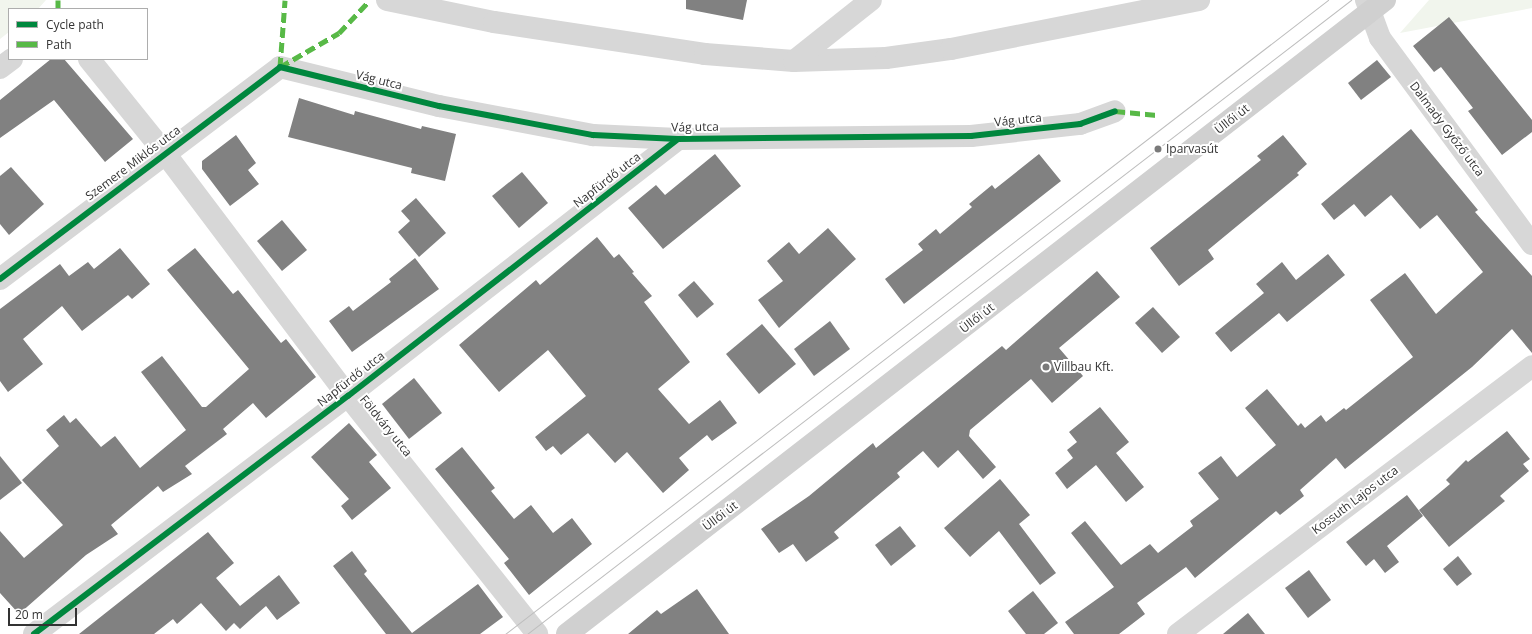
<!DOCTYPE html>
<html>
<head>
<meta charset="utf-8">
<style>
  body { margin:0 }
  #map { position:relative; width:1532px; height:634px; overflow:hidden; background:#fff; font-family:"Open Sans",sans-serif }
  div>[style] { position:absolute }
  .green>* { inset:0; background:#f1f5ed }
  .building>* { inset:0; background:#818181 }
  .minor>* { height:22px; margin:-11px; padding:0 11px; transform-origin:11px; border-radius:11px; background:#d7d7d7 }
  .secondary>* { height:22px; margin:-11px; padding:0 11px; transform-origin:11px; border-radius:11px; background:#d0d0d0 }
  .tram>* { height:1px; margin:-0.5px; padding:0 0.5px; transform-origin:0.5px; border-radius:0.5px; background:#bebebe }
  .quiet>* { height:5px; margin-top:-2.5px; transform-origin:0; background:repeating-linear-gradient(90deg,#58b947 0 10px,transparent 0 15px) }
  .cycleway>* { height:6px; margin:-3px; padding:0 3px; transform-origin:3px; border-radius:3px; background:#00873e }
  .dots>* { width:11px; height:11px; translate:-50% -50%; box-sizing:border-box; border:2px solid #fff; border-radius:50% }
  span { translate:-50% -50%; white-space:nowrap; text-align:center; line-height:1.15; -webkit-text-stroke:4px #fff; paint-order:stroke }
  .street-label { font-size:12px; color:#333 }
  .poi-label { font-size:12px; color:#333 }
  .left { translate:0 -50%; text-align:left }
  .legend { position:absolute; left:8px; top:8px; width:140px; height:52px; box-sizing:border-box; background:#fff; border:1px solid #adadad; margin:0; padding:5px 7px; list-style:none; font-size:12px; color:#333 }
  .legend li { display:flex; align-items:center; gap:8px; height:20px }
  .legend b { width:20px; border:1px solid #adadad }
  .scale { position:absolute; left:8px; top:608px; width:69px; height:18px; box-sizing:border-box; border:2px solid #333; border-top:0; padding-left:5px; font-size:12px; line-height:14px; white-space:nowrap; color:#333; -webkit-text-stroke:3px #fff; paint-order:stroke }
</style>
</head>
<body>
<div id="map">
  <div class="green">
    <div style="clip-path:polygon(0 0,46px 0,38px 9px,9px 9px,9px 32px,0 39px)"></div>
    <div style="clip-path:polygon(1429px 0,1532px 0,1532px 8px,1400px 33px)"></div>
  </div>
  <div class="building">
    <div style="clip-path:polygon(686px 0,747px 0,743px 20px,686px 9px)"></div>
    <div style="clip-path:polygon(1449px 17px,1532px 120px,1532px 132px,1502px 155px,1468px 111px,1473px 108px,1441px 67px,1434px 72px,1413px 46px)"></div>
    <div style="clip-path:polygon(51px 59px,64px 59px,133px 139px,105px 162px,54px 100px,0 138px,0 100px)"></div>
    <div style="clip-path:polygon(1377px 60px,1391px 77px,1361px 100px,1348px 83px)"></div>
    <div style="clip-path:polygon(299px 98px,354px 115px,355px 111px,421px 129px,422px 126px,456px 134px,445px 181px,411px 173px,412px 168px,288px 137px)"></div>
    <div style="clip-path:polygon(1411px 129px,1478px 210px,1475px 212px,1532px 276px,1532px 353px,1512px 329px,1472px 367px,1345px 469px,1336px 458px,1300px 490px,1304px 496px,1280px 515px,1276px 511px,1195px 578px,1186px 567px,1137px 603px,1145px 614px,1119px 634px,1074px 634px,1065px 622px,1114px 587px,1071px 533px,1085px 521px,1121px 565px,1150px 544px,1158px 553px,1193px 526px,1190px 521px,1219px 499px,1198px 473px,1221px 456px,1237px 477px,1276px 445px,1245px 408px,1267px 389px,1298px 426px,1301px 423px,1305px 428px,1321px 415px,1326px 422px,1344px 408px,1346px 410px,1413px 357px,1370px 300px,1405px 273px,1436px 314px,1483px 272px,1437px 215px,1420px 229px,1391px 195px,1365px 217px,1354px 204px,1334px 220px,1321px 204px)"></div>
    <div style="clip-path:polygon(236px 135px,256px 163px,248px 170px,259px 184px,230px 206px,202px 169px,202px 161px)"></div>
    <div style="clip-path:polygon(1283px 135px,1307px 164px,1297px 173px,1299px 175px,1208px 250px,1214px 259px,1179px 286px,1150px 248px,1261px 160px,1257px 156px)"></div>
    <div style="clip-path:polygon(715px 154px,741px 186px,663px 249px,628px 208px,656px 185px,665px 195px)"></div>
    <div style="clip-path:polygon(1039px 154px,1061px 181px,904px 304px,885px 279px,923px 250px,918px 244px,936px 229px,940px 234px,972px 207px,969px 204px,992px 185px,995px 189px)"></div>
    <div style="clip-path:polygon(11px 167px,44px 204px,9px 235px,0 224px,0 176px)"></div>
    <div style="clip-path:polygon(522px 172px,548px 203px,519px 228px,492px 196px)"></div>
    <div style="clip-path:polygon(416px 198px,446px 233px,419px 257px,398px 232px,410px 221px,401px 211px)"></div>
    <div style="clip-path:polygon(282px 220px,307px 250px,282px 271px,257px 241px)"></div>
    <div style="clip-path:polygon(828px 228px,856px 259px,779px 328px,758px 300px,783px 281px,767px 261px,789px 242px,799px 254px)"></div>
    <div style="clip-path:polygon(597px 237px,614px 258px,619px 254px,634px 272px,632px 273px,652px 296px,644px 302px,690px 362px,658px 389px,689px 424px,720px 400px,737px 423px,712px 441px,707px 435px,679px 458px,689px 470px,663px 493px,627px 452px,615px 463px,588px 433px,561px 455px,553px 446px,546px 451px,535px 437px,586px 396px,548px 350px,499px 392px,459px 345px,536px 280px,540px 285px)"></div>
    <div style="clip-path:polygon(120px 248px,150px 284px,132px 299px,128px 295px,82px 331px,62px 306px,23px 339px,43px 364px,8px 392px,0 381px,0 309px,60px 264px,69px 276px,88px 262px,94px 269px)"></div>
    <div style="clip-path:polygon(195px 248px,233px 294px,238px 290px,281px 343px,286px 339px,316px 377px,266px 418px,253px 403px,223px 429px,227px 434px,185px 466px,192px 474px,163px 492px,158px 486px,111px 525px,118px 534px,86px 555px,19px 614px,0 593px,0 531px,24px 558px,63px 525px,22px 480px,59px 446px,46px 430px,64px 415px,70px 423px,76px 418px,101px 447px,115px 436px,140px 468px,186px 430px,141px 372px,162px 356px,202px 407px,206px 407px,249px 369px,167px 270px)"></div>
    <div style="clip-path:polygon(1328px 254px,1345px 275px,1287px 322px,1279px 313px,1231px 352px,1215px 333px,1264px 293px,1256px 284px,1282px 262px,1296px 280px)"></div>
    <div style="clip-path:polygon(415px 258px,439px 289px,352px 352px,329px 321px,349px 306px,353px 311px,391px 282px,389px 279px)"></div>
    <div style="clip-path:polygon(1097px 271px,1120px 297px,1059px 348px,1083px 376px,1052px 403px,1031px 379px,970px 430px,969px 436px,996px 467px,983px 479px,958px 450px,938px 468px,923px 451px,897px 473px,900px 477px,834px 532px,839px 538px,806px 562px,793px 544px,779px 553px,761px 529px,809px 496px,873px 443px,876px 448px,1002px 346px,1006px 350px)"></div>
    <div style="clip-path:polygon(694px 281px,714px 304px,697px 318px,678px 295px)"></div>
    <div style="clip-path:polygon(1153px 307px,1180px 337px,1162px 353px,1135px 323px)"></div>
    <div style="clip-path:polygon(830px 321px,850px 349px,814px 376px,794px 349px)"></div>
    <div style="clip-path:polygon(762px 324px,796px 364px,759px 394px,726px 354px)"></div>
    <div style="clip-path:polygon(414px 378px,442px 413px,409px 439px,382px 404px)"></div>
    <div style="clip-path:polygon(1100px 407px,1129px 442px,1116px 453px,1144px 487px,1126px 502px,1096px 465px,1067px 489px,1055px 473px,1073px 458px,1067px 450px,1077px 442px,1069px 432px)"></div>
    <div style="clip-path:polygon(349px 423px,377px 455px,369px 462px,391px 488px,352px 520px,341px 506px,349px 499px,311px 457px)"></div>
    <div style="clip-path:polygon(1507px 431px,1530px 459px,1523px 464px,1529px 471px,1500px 496px,1505px 501px,1449px 547px,1419px 510px,1450px 484px,1446px 480px,1466px 460px,1468px 462px)"></div>
    <div style="clip-path:polygon(462px 447px,495px 488px,491px 491px,514px 519px,531px 505px,553px 533px,572px 518px,592px 544px,529px 595px,504px 563px,509px 559px,435px 469px)"></div>
    <div style="clip-path:polygon(0 456px,22px 483px,0 500px)"></div>
    <div style="clip-path:polygon(1000px 479px,1030px 515px,1019px 524px,1056px 573px,1040px 585px,999px 531px,970px 557px,944px 528px)"></div>
    <div style="clip-path:polygon(1407px 495px,1423px 516px,1387px 546px,1399px 562px,1385px 573px,1374px 559px,1366px 566px,1346px 542px)"></div>
    <div style="clip-path:polygon(900px 526px,916px 546px,891px 566px,875px 545px)"></div>
    <div style="clip-path:polygon(208px 532px,234px 563px,216px 578px,240px 606px,279px 575px,300px 603px,277px 620px,266px 606px,240px 629px,234px 623px,226px 631px,201px 603px,177px 624px,173px 619px,154px 634px,79px 634px)"></div>
    <div style="clip-path:polygon(352px 551px,367px 571px,364px 574px,412px 633px,478px 584px,503px 617px,480px 634px,386px 634px,333px 566px)"></div>
    <div style="clip-path:polygon(1458px 556px,1472px 574px,1457px 586px,1443px 569px)"></div>
    <div style="clip-path:polygon(1309px 570px,1331px 600px,1308px 618px,1285px 588px)"></div>
    <div style="clip-path:polygon(697px 589px,729px 634px,628px 634px,657px 610px,661px 614px)"></div>
    <div style="clip-path:polygon(1033px 591px,1058px 623px,1044px 634px,1026px 634px,1008px 611px)"></div>
    <div style="clip-path:polygon(1248px 613px,1265px 634px,1223px 634px)"></div>
  </div>
  <div class="minor">
    <div style="left:387px;top:0;width:109px;rotate:11.6deg"></div>
    <div style="left:494px;top:22px;width:213px;rotate:8.6deg"></div>
    <div style="left:705px;top:54px;width:89px;rotate:4.5deg"></div>
    <div style="left:794px;top:61px;width:92px;rotate:-1.9deg"></div>
    <div style="left:886px;top:58px;width:66px;rotate:-7.9deg"></div>
    <div style="left:951px;top:49px;width:253px;rotate:-11.2deg"></div>
    <div style="left:1366px;top:0;width:40px;rotate:69.8deg"></div>
    <div style="left:1380px;top:38px;width:256px;rotate:53.6deg"></div>
    <div style="left:89px;top:59px;width:119px;rotate:51.1deg"></div>
    <div style="left:164px;top:152px;width:306px;rotate:53deg"></div>
    <div style="left:348px;top:396px;width:304px;rotate:51.5deg"></div>
    <div style="left:794px;top:61px;width:98px;rotate:-38.4deg"></div>
    <div style="left:0;top:68px;width:15px;rotate:-37deg"></div>
    <div style="left:0;top:279px;width:351px;rotate:-37.1deg"></div>
    <div style="left:280px;top:67px;width:164px;rotate:13.8deg"></div>
    <div style="left:439px;top:106px;width:157px;rotate:10.7deg"></div>
    <div style="left:593px;top:135px;width:85px;rotate:2.7deg"></div>
    <div style="left:678px;top:139px;width:293px;rotate:-0.6deg"></div>
    <div style="left:971px;top:136px;width:110px;rotate:-6.3deg"></div>
    <div style="left:1080px;top:124px;width:37px;rotate:-20deg"></div>
    <div style="left:34px;top:634px;width:394px;rotate:-37.2deg"></div>
    <div style="left:348px;top:396px;width:418px;rotate:-37.9deg"></div>
    <div style="left:1178px;top:634px;width:444px;rotate:-37.1deg"></div>
  </div>
  <div class="secondary">
    <div style="left:567px;top:634px;width:1035px;rotate:-37.78deg"></div>
  </div>
  <div class="tram">
    <div style="left:505px;top:634px;width:1039px;rotate:-37.61deg"></div>
    <div style="left:527px;top:634px;width:1040px;rotate:-37.58deg"></div>
  </div>
  <div class="quiet">
    <div style="left:58px;top:0;width:9px;rotate:90deg"></div>
    <div style="left:280px;top:67px;width:68px;rotate:-30deg"></div>
    <div style="left:339px;top:33px;width:45px;rotate:-46.8deg"></div>
    <div style="left:280px;top:67px;width:67px;rotate:-85.7deg"></div>
    <div style="left:1115px;top:111px;width:42px;rotate:5.4deg"></div>
  </div>
  <div class="cycleway">
    <div style="left:0;top:279px;width:351px;rotate:-37.1deg"></div>
    <div style="left:280px;top:67px;width:164px;rotate:13.8deg"></div>
    <div style="left:439px;top:106px;width:157px;rotate:10.7deg"></div>
    <div style="left:593px;top:135px;width:85px;rotate:2.7deg"></div>
    <div style="left:678px;top:139px;width:293px;rotate:-0.6deg"></div>
    <div style="left:971px;top:136px;width:110px;rotate:-6.3deg"></div>
    <div style="left:1080px;top:124px;width:37px;rotate:-20deg"></div>
    <div style="left:34px;top:634px;width:394px;rotate:-37.2deg"></div>
    <div style="left:348px;top:396px;width:418px;rotate:-37.9deg"></div>
  </div>
  <div class="dots">
    <div style="left:1158px;top:149px;background:#7a7a7a"></div>
    <div style="left:1046px;top:367px;background:#7a7a7a"></div>
  </div>
  <div class="street-label">
    <span style="left:379px;top:80px;rotate:14deg">Vág utca</span>
    <span style="left:1232px;top:119px;rotate:-38deg">Üllői út</span>
    <span style="left:1018px;top:120px;rotate:-6deg">Vág utca</span>
    <span style="left:695px;top:127px;rotate:-1deg">Vág utca</span>
    <span style="left:1447px;top:129px;rotate:53deg">Dalmady Győző utca</span>
    <span style="left:133px;top:163px;rotate:-37deg">Szemere Miklós utca</span>
    <span style="left:607px;top:180px;rotate:-38deg">Napfürdő utca</span>
    <span style="left:977px;top:318px;rotate:-38deg">Üllői út</span>
    <span style="left:351px;top:379px;rotate:-38deg">Napfürdő utca</span>
    <span style="left:386px;top:426px;rotate:51deg">Földváry utca</span>
    <span style="left:1355px;top:500px;rotate:-37deg">Kossuth Lajos utca</span>
    <span style="left:720px;top:516px;rotate:-37deg">Üllői út</span>
  </div>
  <div class="poi-label">
    <span class="left" style="left:1166px;top:149px">Iparvasút</span>
    <span class="left" style="left:1054px;top:367px">Villbau Kft.</span>
  </div>
  <ul class="legend">
  <li><b style="height:5px;background:#00873e"></b>Cycle path</li>
  <li><b style="height:5px;background:#58b947"></b>Path</li>
  </ul>
  <div class="scale">20 m</div>
</div>
</body>
</html>
